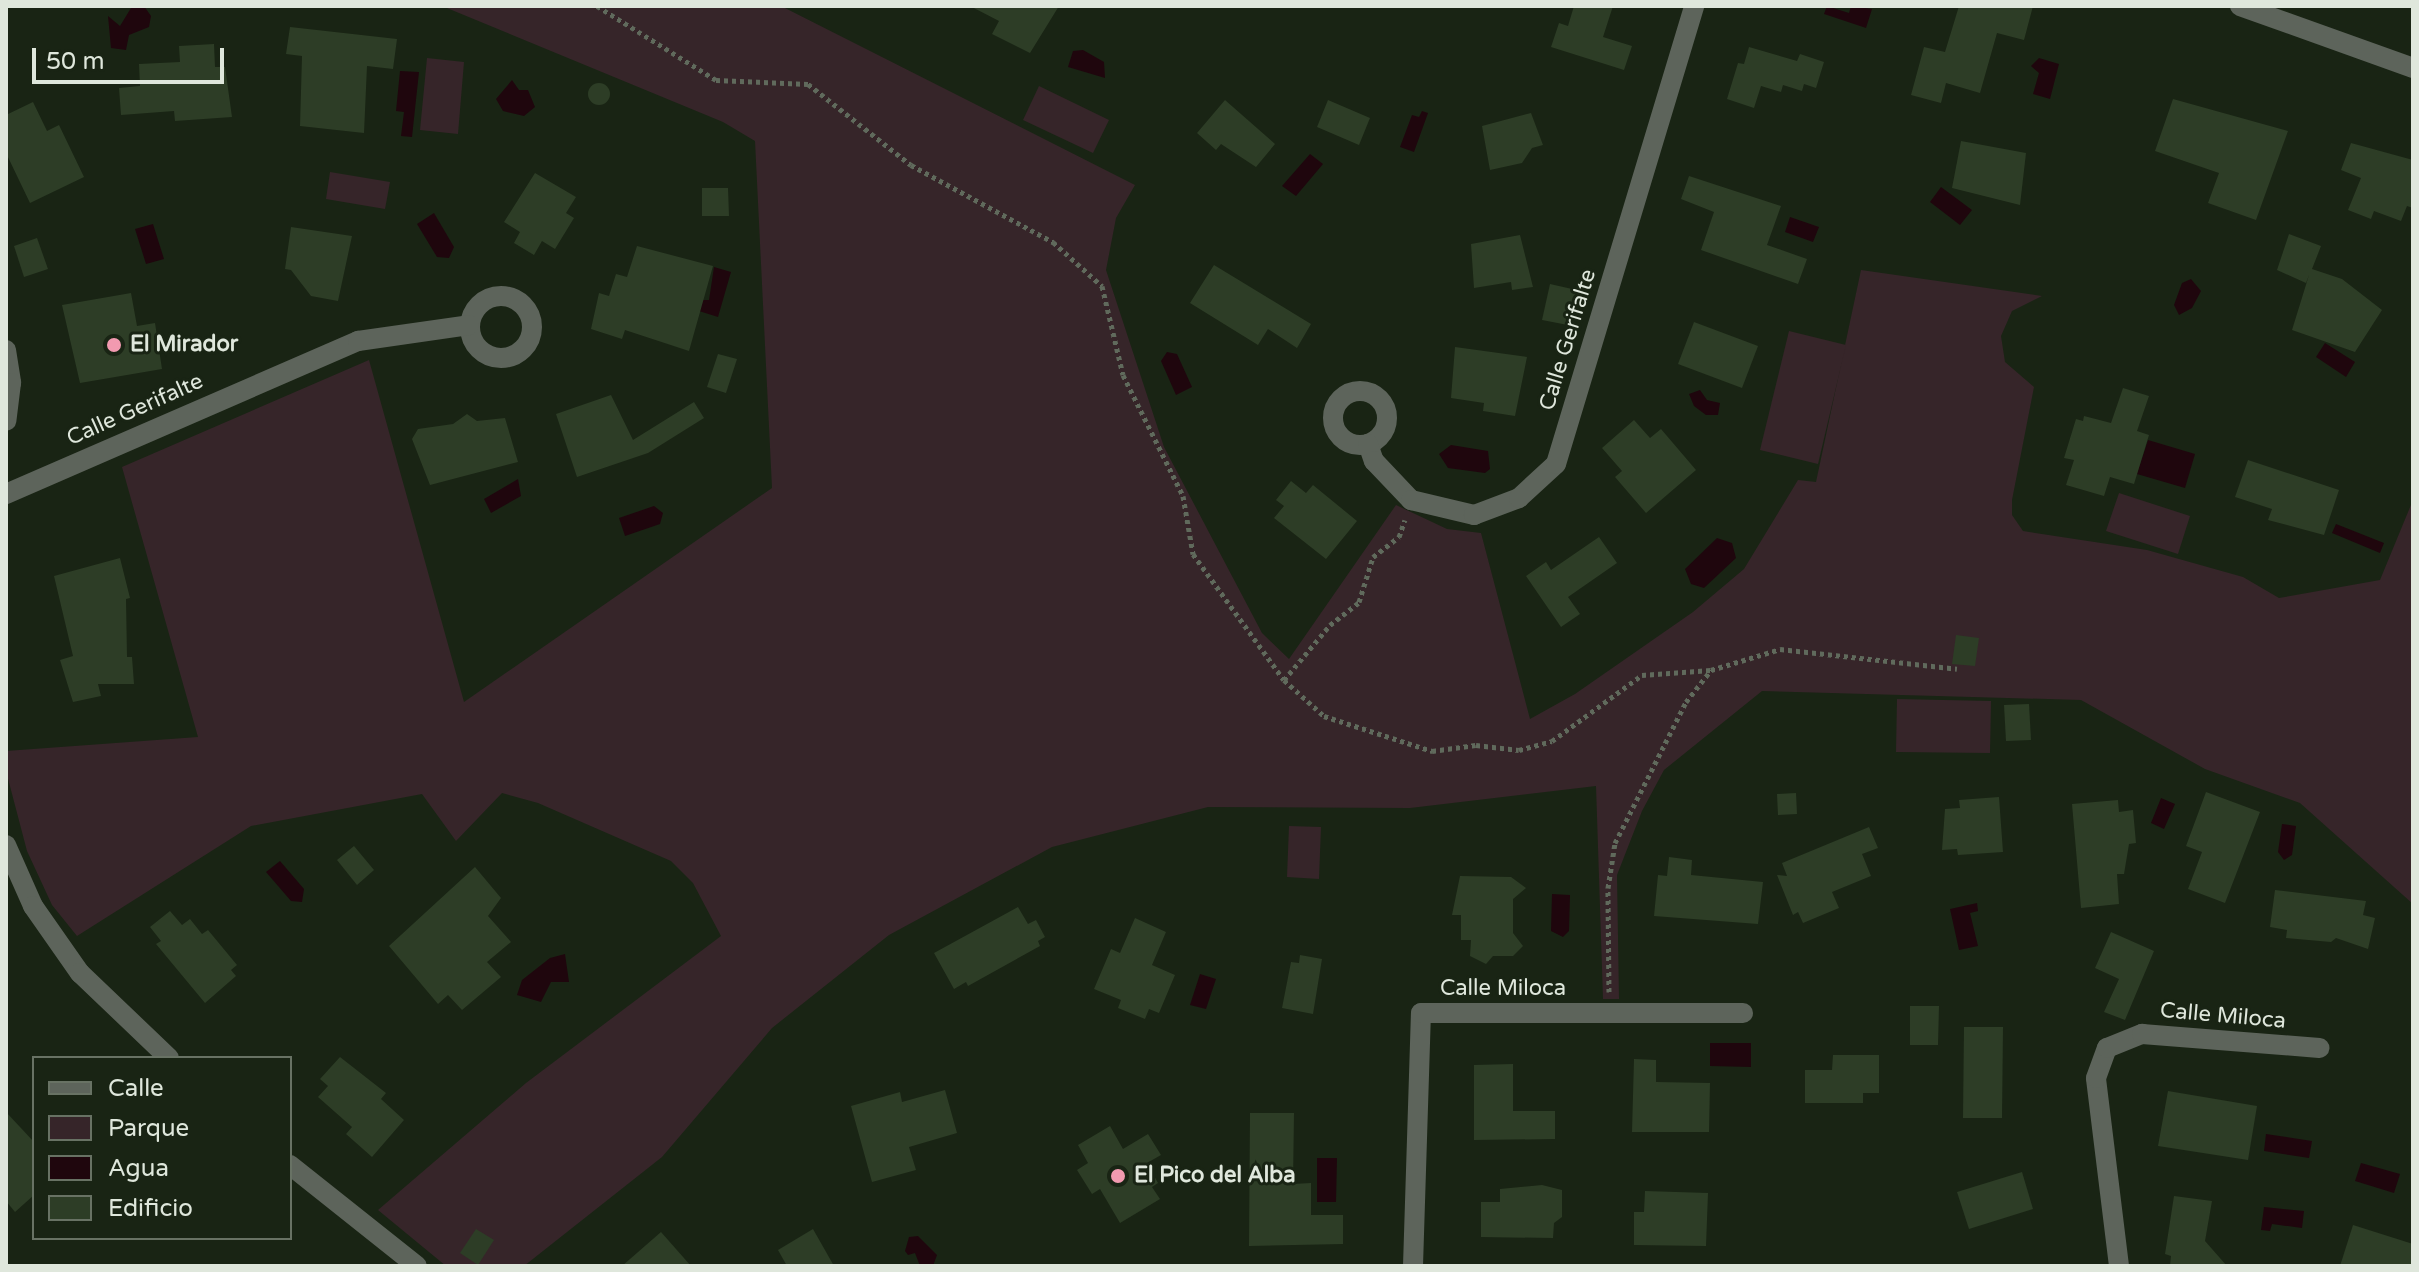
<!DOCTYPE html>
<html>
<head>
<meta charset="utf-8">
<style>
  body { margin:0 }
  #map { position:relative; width:2419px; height:1272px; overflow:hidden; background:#192414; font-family:"Varela Round",sans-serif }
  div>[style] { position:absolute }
  .green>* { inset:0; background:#362529 }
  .water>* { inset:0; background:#1f060d }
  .building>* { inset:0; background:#2d3d26 }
  .round { border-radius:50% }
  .path>* { height:5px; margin-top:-2.5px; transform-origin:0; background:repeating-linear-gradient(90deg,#606a5c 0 4px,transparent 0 8px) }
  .street>* { height:20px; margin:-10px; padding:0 10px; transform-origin:10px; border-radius:10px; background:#5d645b }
  .street>.ring { margin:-10px; padding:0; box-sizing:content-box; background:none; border:20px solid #5d645b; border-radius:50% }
  .dots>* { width:22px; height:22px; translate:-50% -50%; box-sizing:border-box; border:4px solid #192414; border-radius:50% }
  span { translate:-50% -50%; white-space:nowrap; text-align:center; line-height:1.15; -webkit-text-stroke:6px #192414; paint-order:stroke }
  .street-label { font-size:22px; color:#dfe7dc }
  .poi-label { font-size:22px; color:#dfe7dc; font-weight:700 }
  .left { translate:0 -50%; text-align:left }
  .frame { position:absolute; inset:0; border:8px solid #dfe7dc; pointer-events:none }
  .legend { position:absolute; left:32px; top:1056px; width:260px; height:184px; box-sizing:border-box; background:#192414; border:2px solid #687264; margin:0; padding:10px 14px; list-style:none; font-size:24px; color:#dfe7dc }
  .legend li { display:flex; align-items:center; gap:16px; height:40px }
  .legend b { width:40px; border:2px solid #687264 }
  .scale { position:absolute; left:32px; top:48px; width:192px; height:36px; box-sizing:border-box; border:4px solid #dfe7dc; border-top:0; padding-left:10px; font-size:24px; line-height:28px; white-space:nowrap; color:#dfe7dc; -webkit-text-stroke:6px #192414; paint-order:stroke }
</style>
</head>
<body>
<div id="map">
  <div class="green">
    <div style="clip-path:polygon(442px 6px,781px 6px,1135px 185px,1116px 218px,1106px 270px,1164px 447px,1262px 633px,1289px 659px,1396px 505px,1447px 529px,1481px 533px,1530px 719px,1575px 694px,1693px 612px,1744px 569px,1798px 480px,1816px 482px,1861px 270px,2042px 296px,2012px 311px,2001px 336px,2005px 362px,2034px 387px,2012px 500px,2012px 515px,2023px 531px,2147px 550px,2243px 577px,2279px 598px,2380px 580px,2413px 500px,2413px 904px,2300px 803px,2205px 769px,2081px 700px,1762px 691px,1664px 770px,1642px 811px,1617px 875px,1619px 999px,1603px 999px,1596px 786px,1410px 808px,1208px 807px,1052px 847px,889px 935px,772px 1028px,662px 1157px,524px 1266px,446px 1266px,378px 1210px,526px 1083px,721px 936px,693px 883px,671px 861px,538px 803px,502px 793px,456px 841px,422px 794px,251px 826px,77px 936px,52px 905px,27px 851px,6px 771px,6px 751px,198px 737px,122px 467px,369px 360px,464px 702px,772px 488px,755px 141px,723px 122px)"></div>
    <div style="clip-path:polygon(427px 58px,464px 62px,458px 134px,420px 130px)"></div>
    <div style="clip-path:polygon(1039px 86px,1109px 120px,1093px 153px,1023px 120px)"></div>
    <div style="clip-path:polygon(330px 172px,390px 182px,385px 209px,326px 199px)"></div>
    <div style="clip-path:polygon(1789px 331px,1846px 345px,1818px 464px,1760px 450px)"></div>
    <div style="clip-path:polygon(2119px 493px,2190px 516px,2178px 554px,2106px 531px)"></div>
    <div style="clip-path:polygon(1897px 699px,1991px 701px,1990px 753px,1896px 752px)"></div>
    <div style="clip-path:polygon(1289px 826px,1321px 827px,1319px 879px,1287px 877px)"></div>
  </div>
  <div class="water">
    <div style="clip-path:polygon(144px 6px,151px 16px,149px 27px,129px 35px,126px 50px,111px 48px,108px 16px,120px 26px,131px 8px)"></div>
    <div style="clip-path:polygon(1827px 6px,1849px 13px,1851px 6px,1872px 9px,1866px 28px,1824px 14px)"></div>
    <div style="clip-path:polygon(1083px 50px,1104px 62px,1105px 78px,1068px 67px,1073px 51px)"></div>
    <div style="clip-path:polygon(2039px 58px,2059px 64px,2050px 99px,2033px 94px,2039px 73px,2031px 66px)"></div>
    <div style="clip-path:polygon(400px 71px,419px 72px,412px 137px,401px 136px,404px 112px,396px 111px)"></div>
    <div style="clip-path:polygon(512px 80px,519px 90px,528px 90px,535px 107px,524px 116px,503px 111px,496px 99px)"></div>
    <div style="clip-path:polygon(1422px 111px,1428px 113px,1414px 152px,1400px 147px,1412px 115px,1419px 117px)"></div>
    <div style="clip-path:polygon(1310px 154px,1323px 164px,1296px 196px,1282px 186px)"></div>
    <div style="clip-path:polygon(1941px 187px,1972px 210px,1960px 225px,1930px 202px)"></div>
    <div style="clip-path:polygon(434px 213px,454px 247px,449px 258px,437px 257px,417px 224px)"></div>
    <div style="clip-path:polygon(1790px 217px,1819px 227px,1813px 242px,1785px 232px)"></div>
    <div style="clip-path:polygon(153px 224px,164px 259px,146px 264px,135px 229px)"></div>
    <div style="clip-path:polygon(714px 267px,731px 272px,718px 317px,699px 311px,702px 300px,709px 300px)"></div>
    <div style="clip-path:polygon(2191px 279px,2201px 291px,2192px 308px,2179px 315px,2174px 305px,2182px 283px)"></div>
    <div style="clip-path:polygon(2325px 343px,2355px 362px,2346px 377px,2316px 357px)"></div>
    <div style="clip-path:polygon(1167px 352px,1177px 354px,1192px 387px,1176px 395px,1161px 361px)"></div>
    <div style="clip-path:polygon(1700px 390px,1707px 400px,1720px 403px,1718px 415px,1706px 415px,1694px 406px,1689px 394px)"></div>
    <div style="clip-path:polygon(2148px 440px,2195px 454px,2185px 488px,2137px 474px)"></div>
    <div style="clip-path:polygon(1451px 445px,1488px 451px,1490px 469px,1485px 473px,1448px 468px,1439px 454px)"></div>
    <div style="clip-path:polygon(518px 479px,521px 496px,491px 513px,484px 499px)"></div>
    <div style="clip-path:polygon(654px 506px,663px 513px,660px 524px,625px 536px,619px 518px)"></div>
    <div style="clip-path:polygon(2336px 524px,2384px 543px,2380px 553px,2332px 533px)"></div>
    <div style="clip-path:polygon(1717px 538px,1732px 543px,1736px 558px,1704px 588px,1691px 584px,1685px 569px)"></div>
    <div style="clip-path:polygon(2161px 798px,2175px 804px,2164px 829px,2151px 823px)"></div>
    <div style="clip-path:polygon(2282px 824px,2296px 826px,2292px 855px,2284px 860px,2278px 852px)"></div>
    <div style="clip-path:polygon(280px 861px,304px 889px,302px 902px,291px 901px,266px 872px)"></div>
    <div style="clip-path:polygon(1552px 894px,1570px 895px,1569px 931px,1563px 937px,1551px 931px)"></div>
    <div style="clip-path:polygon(1977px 903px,1978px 911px,1970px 913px,1978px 946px,1959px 950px,1950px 909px)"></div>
    <div style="clip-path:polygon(565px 954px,569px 982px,551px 982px,541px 1002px,517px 995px,522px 980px,550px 958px)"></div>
    <div style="clip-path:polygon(1200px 974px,1216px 979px,1206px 1009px,1190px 1005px)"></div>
    <div style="clip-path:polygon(1710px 1043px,1751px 1043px,1751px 1067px,1710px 1066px)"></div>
    <div style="clip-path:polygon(2266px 1134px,2312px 1141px,2309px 1158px,2264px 1151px)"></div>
    <div style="clip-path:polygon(1317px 1158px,1337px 1158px,1336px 1202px,1317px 1202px)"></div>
    <div style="clip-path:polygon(2361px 1163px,2400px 1174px,2394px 1193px,2355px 1181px)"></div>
    <div style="clip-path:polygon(2264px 1207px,2304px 1211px,2302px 1228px,2272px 1224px,2270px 1231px,2261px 1230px)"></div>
    <div style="clip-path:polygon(918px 1236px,937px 1255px,933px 1266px,920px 1266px,915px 1253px,908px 1255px,905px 1251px,909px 1237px)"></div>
  </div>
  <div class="building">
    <div style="clip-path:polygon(970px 6px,1059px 6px,1030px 53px,992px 34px,999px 21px)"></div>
    <div style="clip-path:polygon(1574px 6px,1613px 6px,1603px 37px,1632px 46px,1624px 70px,1551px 47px,1559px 23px,1568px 26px)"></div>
    <div style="clip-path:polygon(1959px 6px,2033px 6px,2024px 40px,1997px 33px,1980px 93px,1946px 83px,1941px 103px,1911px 95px,1924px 47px,1945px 52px)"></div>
    <div style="clip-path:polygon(290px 27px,397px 39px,393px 69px,367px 66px,364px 133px,300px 126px,302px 56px,286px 54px)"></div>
    <div style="clip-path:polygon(214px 44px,215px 67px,225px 67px,232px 117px,175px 121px,174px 111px,121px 115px,119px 88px,140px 86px,139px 64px,180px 62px,179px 46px)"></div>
    <div style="clip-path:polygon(1749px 47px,1797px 61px,1800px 54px,1824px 62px,1816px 88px,1804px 84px,1802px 91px,1783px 85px,1781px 92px,1761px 86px,1754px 108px,1727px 99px,1738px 63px,1744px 64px)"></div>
    <div class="round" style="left:588px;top:83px;width:22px;height:22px"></div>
    <div style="clip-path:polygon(2173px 99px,2288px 131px,2256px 220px,2208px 203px,2219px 173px,2155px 151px)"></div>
    <div style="clip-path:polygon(1225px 100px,1275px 144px,1256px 167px,1221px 144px,1216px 150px,1197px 133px)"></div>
    <div style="clip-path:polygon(1328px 100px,1370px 118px,1359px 145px,1317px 127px)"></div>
    <div style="clip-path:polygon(33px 102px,47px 131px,59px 125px,84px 177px,30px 203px,6px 153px,6px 115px)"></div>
    <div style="clip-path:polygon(1531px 113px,1543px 145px,1532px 148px,1522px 163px,1490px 170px,1482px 126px)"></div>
    <div style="clip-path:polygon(1961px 141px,2026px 153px,2020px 205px,1952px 188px)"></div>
    <div style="clip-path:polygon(2351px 143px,2413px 160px,2413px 208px,2407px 206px,2401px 221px,2374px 211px,2371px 219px,2348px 210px,2361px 178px,2341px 170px)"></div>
    <div style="clip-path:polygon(535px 173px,576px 197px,566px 213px,574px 218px,555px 249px,542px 241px,534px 255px,514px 243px,520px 232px,504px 222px)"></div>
    <div style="clip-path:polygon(1689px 176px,1781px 206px,1767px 245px,1807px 259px,1798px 284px,1701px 250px,1714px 212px,1681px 199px)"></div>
    <div style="clip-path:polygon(702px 188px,728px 188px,729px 216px,702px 216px)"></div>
    <div style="clip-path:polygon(291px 227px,352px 236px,338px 301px,311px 296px,291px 270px,285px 269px)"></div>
    <div style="clip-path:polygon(2289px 234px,2321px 246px,2312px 269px,2342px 279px,2382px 310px,2355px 352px,2292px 330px,2309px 275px,2306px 283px,2277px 270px)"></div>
    <div style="clip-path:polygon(1520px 235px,1533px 287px,1512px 290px,1511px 282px,1474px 288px,1471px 244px)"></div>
    <div style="clip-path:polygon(37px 238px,48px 269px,24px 277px,14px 246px)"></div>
    <div style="clip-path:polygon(637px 246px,713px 266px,689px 351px,625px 330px,622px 339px,591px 329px,599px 293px,609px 296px,616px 274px,627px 277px)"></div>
    <div style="clip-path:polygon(1214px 265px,1311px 324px,1297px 348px,1268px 329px,1258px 345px,1190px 303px)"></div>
    <div style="clip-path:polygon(1550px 284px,1581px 291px,1573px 326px,1542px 320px)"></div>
    <div style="clip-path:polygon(131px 293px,137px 326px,155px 323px,162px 369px,80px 383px,62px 305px)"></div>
    <div style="clip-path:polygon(1694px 322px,1758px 346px,1742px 388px,1678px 364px)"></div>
    <div style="clip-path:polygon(1455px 347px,1527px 357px,1515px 416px,1483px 411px,1484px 403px,1451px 398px)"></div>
    <div style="clip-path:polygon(718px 354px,737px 359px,726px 393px,707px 387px)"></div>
    <div style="clip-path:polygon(2123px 388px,2149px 396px,2137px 431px,2149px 435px,2134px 484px,2110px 477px,2104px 496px,2066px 485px,2074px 460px,2064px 458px,2076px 419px,2083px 421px,2084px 416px,2111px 423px)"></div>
    <div style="clip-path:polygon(611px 395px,633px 440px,694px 402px,704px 418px,648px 453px,577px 477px,556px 414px)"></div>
    <div style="clip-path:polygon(467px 414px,477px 421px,505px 418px,518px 462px,430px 485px,412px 439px,418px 429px,453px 424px)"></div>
    <div style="clip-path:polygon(1634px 420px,1650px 438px,1661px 429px,1696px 470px,1646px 513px,1615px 477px,1622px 471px,1602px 448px)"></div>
    <div style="clip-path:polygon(2248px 460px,2339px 490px,2324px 535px,2268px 520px,2272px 509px,2235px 497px)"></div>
    <div style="clip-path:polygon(1291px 481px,1306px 493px,1313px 485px,1357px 521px,1326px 559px,1274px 518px,1284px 506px,1276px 500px)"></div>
    <div style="clip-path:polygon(1599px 537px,1617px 563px,1568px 597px,1580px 614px,1561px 627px,1526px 576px,1546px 562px,1551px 570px)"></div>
    <div style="clip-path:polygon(120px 558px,130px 598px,126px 599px,127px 657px,132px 657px,134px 684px,98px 684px,101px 696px,73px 702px,60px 660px,73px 656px,54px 576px)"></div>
    <div style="clip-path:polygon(1956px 635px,1979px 638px,1975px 666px,1952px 664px)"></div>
    <div style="clip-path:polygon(2029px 704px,2031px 740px,2006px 741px,2004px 705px)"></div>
    <div style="clip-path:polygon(2206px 792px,2260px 812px,2225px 903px,2188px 889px,2202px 852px,2186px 846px)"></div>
    <div style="clip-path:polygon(1796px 793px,1797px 814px,1778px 815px,1777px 794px)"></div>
    <div style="clip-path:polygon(1999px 797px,2003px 852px,1958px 855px,1957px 849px,1942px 850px,1945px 809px,1960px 808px,1959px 800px)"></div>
    <div style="clip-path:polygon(2118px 800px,2119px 812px,2133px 810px,2136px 843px,2129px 844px,2124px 874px,2117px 874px,2119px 904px,2081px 908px,2072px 804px)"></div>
    <div style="clip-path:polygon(1869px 827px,1878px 848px,1862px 854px,1871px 876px,1832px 892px,1839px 908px,1803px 923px,1798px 912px,1793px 915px,1777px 875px,1787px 876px,1782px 863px)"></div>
    <div style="clip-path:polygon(354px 846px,374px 870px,357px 885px,337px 860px)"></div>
    <div style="clip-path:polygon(1669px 857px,1692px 860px,1691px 875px,1763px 882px,1758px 924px,1654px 916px,1658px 875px,1667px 876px)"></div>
    <div style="clip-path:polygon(475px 867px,501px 898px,488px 916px,511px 942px,487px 962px,501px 977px,462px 1010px,448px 995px,438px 1004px,389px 946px)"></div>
    <div style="clip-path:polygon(1460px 876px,1511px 877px,1526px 888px,1513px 899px,1513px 933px,1523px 946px,1513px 956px,1493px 956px,1486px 964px,1470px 956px,1471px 940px,1461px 940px,1461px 915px,1452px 915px)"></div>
    <div style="clip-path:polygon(2275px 890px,2366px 901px,2363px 915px,2375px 918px,2368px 949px,2336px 938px,2331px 942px,2286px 938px,2287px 930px,2270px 927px)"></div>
    <div style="clip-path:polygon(1018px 907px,1028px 924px,1036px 920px,1045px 937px,1038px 941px,1040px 946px,968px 986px,966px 982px,954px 989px,934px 953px)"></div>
    <div style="clip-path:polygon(170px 911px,182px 925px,190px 919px,202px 934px,208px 930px,237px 965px,231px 970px,236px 976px,205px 1003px,156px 944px,161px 941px,150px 927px)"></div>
    <div style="clip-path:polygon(1135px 918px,1166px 932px,1152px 965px,1175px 975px,1159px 1013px,1149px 1009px,1145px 1019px,1118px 1008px,1121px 1000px,1094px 989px,1111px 949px,1120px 953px)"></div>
    <div style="clip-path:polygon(2111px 932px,2154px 951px,2125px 1020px,2104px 1012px,2119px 979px,2095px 968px)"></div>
    <div style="clip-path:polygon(1300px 955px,1322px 959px,1313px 1014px,1282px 1008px,1291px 962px,1299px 963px)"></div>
    <div style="clip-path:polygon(1910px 1006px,1939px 1006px,1938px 1045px,1910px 1045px)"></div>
    <div style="clip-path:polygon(1964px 1027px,2003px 1027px,2002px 1118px,1963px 1118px)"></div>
    <div style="clip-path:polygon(1833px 1055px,1879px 1055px,1879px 1093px,1863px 1093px,1863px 1103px,1805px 1103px,1805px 1070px,1832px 1070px)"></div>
    <div style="clip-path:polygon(340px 1057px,386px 1093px,381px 1099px,404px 1120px,372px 1157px,346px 1134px,352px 1127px,318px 1097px,328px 1086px,320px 1079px)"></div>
    <div style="clip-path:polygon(1634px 1059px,1656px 1060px,1656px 1082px,1710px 1083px,1709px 1132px,1632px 1132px)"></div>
    <div style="clip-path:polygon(1513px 1064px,1513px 1111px,1555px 1111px,1555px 1139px,1474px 1140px,1474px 1065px)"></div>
    <div style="clip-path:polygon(945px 1090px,957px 1133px,909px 1147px,916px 1170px,872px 1182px,851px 1106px,900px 1092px,902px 1102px)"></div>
    <div style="clip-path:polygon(2168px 1091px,2257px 1106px,2248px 1160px,2158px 1146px)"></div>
    <div style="clip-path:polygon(6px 1112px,34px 1142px,34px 1195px,15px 1212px,6px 1201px)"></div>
    <div style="clip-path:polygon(1250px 1113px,1294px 1113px,1293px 1184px,1311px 1183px,1311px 1215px,1343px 1215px,1343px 1244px,1249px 1246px)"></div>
    <div style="clip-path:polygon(1110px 1126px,1123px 1149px,1148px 1134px,1161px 1155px,1147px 1163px,1158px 1183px,1152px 1187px,1160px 1199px,1120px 1223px,1100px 1189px,1092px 1194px,1077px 1170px,1088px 1163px,1078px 1145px)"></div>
    <div style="clip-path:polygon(2022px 1172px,2033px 1209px,1969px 1229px,1957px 1192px)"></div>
    <div style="clip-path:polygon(1542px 1185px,1562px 1190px,1562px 1217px,1554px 1223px,1553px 1238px,1481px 1237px,1481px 1202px,1500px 1202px,1500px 1189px)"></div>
    <div style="clip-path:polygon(1645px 1191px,1708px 1193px,1706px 1246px,1634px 1245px,1634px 1212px,1644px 1212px)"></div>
    <div style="clip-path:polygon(2174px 1196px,2212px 1201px,2205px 1241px,2227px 1266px,2170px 1266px,2171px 1256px,2165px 1254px)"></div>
    <div style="clip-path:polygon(2353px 1225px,2413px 1244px,2413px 1266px,2340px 1266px)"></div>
    <div style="clip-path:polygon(476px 1229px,494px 1240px,478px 1265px,460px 1253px)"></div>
    <div style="clip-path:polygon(813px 1229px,834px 1266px,787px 1266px,778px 1250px)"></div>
    <div style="clip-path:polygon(661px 1232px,691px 1266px,622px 1266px)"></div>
  </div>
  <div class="path">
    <div style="left:597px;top:6px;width:140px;rotate:31.9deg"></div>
    <div style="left:716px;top:80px;width:92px;rotate:2.5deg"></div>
    <div style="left:808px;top:84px;width:131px;rotate:38.2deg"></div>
    <div style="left:911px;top:165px;width:162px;rotate:28.5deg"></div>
    <div style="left:1053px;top:242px;width:66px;rotate:41.9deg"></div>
    <div style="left:1102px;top:286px;width:91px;rotate:76.7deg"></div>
    <div style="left:1123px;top:375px;width:135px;rotate:63.6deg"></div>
    <div style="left:1183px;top:496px;width:59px;rotate:80.2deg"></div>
    <div style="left:1193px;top:554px;width:155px;rotate:54.2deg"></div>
    <div style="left:1284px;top:680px;width:72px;rotate:-50.1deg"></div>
    <div style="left:1330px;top:625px;width:37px;rotate:-38deg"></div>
    <div style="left:1359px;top:602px;width:47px;rotate:-72.7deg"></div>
    <div style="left:1373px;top:557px;width:33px;rotate:-38deg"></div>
    <div style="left:1399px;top:537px;width:18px;rotate:-71deg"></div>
    <div style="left:1284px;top:680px;width:54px;rotate:42deg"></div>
    <div style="left:1324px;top:716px;width:114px;rotate:18deg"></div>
    <div style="left:1432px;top:751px;width:44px;rotate:-7.8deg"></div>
    <div style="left:1476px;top:745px;width:43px;rotate:6.6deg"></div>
    <div style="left:1519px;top:750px;width:34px;rotate:-15deg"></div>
    <div style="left:1552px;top:741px;width:112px;rotate:-36.3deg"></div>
    <div style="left:1642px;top:675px;width:69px;rotate:-4.1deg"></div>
    <div style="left:1609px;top:992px;width:104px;rotate:-90.6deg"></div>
    <div style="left:1608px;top:888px;width:46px;rotate:-81.2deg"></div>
    <div style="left:1615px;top:843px;width:158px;rotate:-63.3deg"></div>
    <div style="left:1686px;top:702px;width:41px;rotate:-52deg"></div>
    <div style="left:1711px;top:670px;width:72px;rotate:-16.9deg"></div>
    <div style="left:1780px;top:649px;width:178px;rotate:6.4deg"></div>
  </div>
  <div class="street">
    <div style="left:2240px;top:6px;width:184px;rotate:19.7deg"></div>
    <div class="ring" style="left:470px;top:296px;width:42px;height:42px"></div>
    <div style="left:6px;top:350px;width:33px;rotate:81deg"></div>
    <div style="left:11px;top:383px;width:38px;rotate:97deg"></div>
    <div class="ring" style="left:1333px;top:391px;width:34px;height:34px"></div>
    <div style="left:1368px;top:444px;width:18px;rotate:71deg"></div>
    <div style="left:1374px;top:461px;width:54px;rotate:46.5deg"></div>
    <div style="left:1411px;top:500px;width:65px;rotate:13.4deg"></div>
    <div style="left:1474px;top:515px;width:48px;rotate:-20.7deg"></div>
    <div style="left:1519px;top:498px;width:50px;rotate:-42.6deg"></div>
    <div style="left:1556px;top:464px;width:478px;rotate:-73.2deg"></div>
    <div style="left:6px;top:494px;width:384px;rotate:-23.5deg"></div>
    <div style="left:358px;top:341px;width:112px;rotate:-8.2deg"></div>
    <div style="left:6px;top:845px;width:67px;rotate:66.1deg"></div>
    <div style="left:33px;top:906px;width:82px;rotate:55deg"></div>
    <div style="left:80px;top:973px;width:123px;rotate:43.7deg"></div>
    <div style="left:290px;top:1165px;width:162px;rotate:38.5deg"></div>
    <div style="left:1413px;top:1266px;width:253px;rotate:-88.2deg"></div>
    <div style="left:1421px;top:1013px;width:322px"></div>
    <div style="left:2119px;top:1266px;width:189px;rotate:-97deg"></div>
    <div style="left:2096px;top:1078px;width:32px;rotate:-70deg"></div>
    <div style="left:2107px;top:1048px;width:38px;rotate:-22deg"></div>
    <div style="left:2142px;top:1034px;width:178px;rotate:4.5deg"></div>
  </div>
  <div class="dots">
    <div style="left:114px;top:345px;background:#f29ab0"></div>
    <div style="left:1118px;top:1176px;background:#f29ab0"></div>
  </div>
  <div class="street-label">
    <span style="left:1568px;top:340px;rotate:-73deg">Calle Gerifalte</span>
    <span style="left:135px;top:410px;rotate:-24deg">Calle Gerifalte</span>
    <span style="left:1503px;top:989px">Calle Miloca</span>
    <span style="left:2223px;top:1016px;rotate:5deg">Calle Miloca</span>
  </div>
  <div class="poi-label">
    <span class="left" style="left:130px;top:345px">El Mirador</span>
    <span class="left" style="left:1134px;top:1176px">El Pico del Alba</span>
  </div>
  <div class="frame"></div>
  <ul class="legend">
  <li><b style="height:10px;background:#5d645b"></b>Calle</li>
  <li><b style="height:22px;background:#362529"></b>Parque</li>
  <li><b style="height:22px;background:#1f060d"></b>Agua</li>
  <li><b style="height:22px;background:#2d3d26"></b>Edificio</li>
  </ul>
  <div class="scale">50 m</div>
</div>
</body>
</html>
